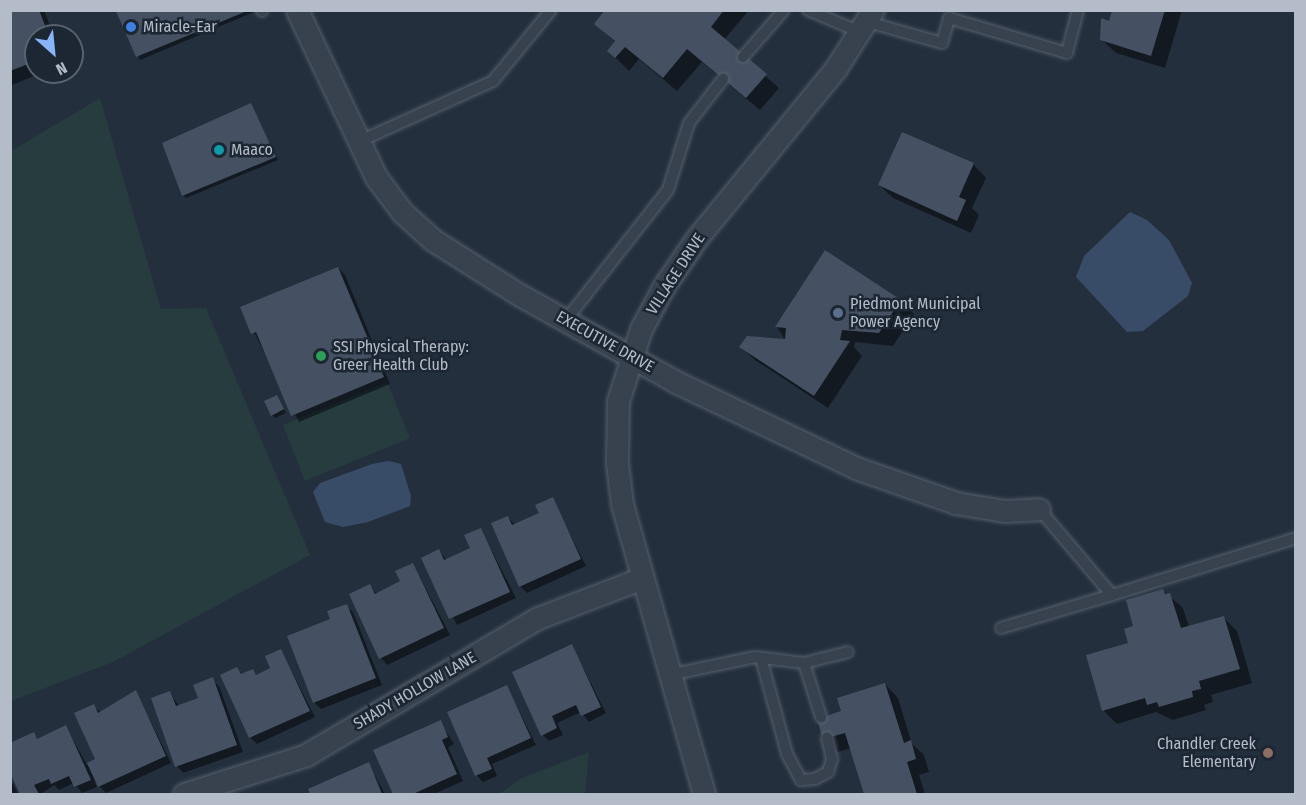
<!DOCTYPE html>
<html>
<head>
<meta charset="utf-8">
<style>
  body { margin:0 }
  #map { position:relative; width:1306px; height:805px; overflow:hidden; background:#242f3e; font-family:"Fira Sans Condensed",sans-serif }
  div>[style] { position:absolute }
  .green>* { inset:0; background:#263c3f }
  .water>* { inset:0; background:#394c67 }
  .shadow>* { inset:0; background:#0007 }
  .building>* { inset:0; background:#455162 }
  .roads { filter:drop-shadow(0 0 2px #565f6c) drop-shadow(0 0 2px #565f6c) }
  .service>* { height:10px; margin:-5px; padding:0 5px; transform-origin:5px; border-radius:5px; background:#38414e }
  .minor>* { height:21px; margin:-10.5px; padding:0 10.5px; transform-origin:10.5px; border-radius:10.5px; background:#38414e }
  .dots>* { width:16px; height:16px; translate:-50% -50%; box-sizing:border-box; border:3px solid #1d2633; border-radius:50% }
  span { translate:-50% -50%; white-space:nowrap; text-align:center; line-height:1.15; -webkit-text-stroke:5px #1d2633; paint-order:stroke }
  .poi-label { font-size:16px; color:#b4bcc9 }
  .left { translate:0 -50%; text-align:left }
  .right { translate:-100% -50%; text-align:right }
  .street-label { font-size:16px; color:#b4bcc9 }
  .frame { position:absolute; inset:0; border:12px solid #b4bcc9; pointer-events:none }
  .north { position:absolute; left:24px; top:24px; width:60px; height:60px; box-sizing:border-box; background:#1d2633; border:2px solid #59626f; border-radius:50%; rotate:153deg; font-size:16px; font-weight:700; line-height:24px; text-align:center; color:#b4bcc9 }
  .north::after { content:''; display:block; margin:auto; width:21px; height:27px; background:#8ab4f8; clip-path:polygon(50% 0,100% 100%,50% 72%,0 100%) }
</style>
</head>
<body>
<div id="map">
  <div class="green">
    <div style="clip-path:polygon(100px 98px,161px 309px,206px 308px,310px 555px,113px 662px,11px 701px,11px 151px)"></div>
    <div style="clip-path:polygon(387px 382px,410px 438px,305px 481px,283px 425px)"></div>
    <div style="clip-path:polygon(589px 752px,585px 794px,499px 794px,522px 778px)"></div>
  </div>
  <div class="water">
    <div style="clip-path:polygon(1130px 212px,1147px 220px,1169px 240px,1192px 283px,1188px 296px,1143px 331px,1127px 332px,1076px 277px,1084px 256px)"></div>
    <div style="clip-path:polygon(389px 461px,401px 464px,411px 496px,410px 506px,368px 522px,343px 527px,325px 522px,313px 492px,320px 483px,372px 464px)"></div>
  </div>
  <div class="shadow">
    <div style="clip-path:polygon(10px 10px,44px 10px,54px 36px,36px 36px,36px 72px,44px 72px,12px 85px)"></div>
    <div style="clip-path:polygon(118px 10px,253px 10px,254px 12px,140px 60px)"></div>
    <div style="clip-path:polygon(607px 10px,749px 10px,724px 40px,779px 88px,760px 110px,702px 62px,677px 91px,639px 59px,629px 71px,609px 51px,616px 43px,596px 24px)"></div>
    <div style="clip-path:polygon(1114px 10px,1182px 10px,1165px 68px,1116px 53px,1102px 40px,1102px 20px,1110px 23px)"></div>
    <div style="clip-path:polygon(251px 105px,278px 160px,186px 198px,183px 195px)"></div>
    <div style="clip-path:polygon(973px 164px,986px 178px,972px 208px,979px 215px,971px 233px,893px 198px,879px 185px)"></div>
    <div style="clip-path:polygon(826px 252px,900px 301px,914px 314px,893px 346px,855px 342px,854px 347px,862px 356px,828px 408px,755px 360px,741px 347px,786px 341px,777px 327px)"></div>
    <div style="clip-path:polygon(338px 268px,345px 275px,390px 384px,299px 422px,242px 308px)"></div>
    <div style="clip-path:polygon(277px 397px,286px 413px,275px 418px,272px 415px)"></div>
    <div style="clip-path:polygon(552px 499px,586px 566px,527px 593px,520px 586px,508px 517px,515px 525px,541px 514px)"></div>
    <div style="clip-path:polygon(481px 530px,516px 598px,457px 625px,423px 558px,439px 551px,447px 560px,472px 549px)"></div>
    <div style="clip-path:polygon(413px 564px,450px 635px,387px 665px,381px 658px,370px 586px,377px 594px,402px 582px)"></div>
    <div style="clip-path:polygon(1163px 591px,1183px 608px,1189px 627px,1223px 617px,1237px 631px,1252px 683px,1211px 695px,1213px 702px,1204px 705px,1206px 710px,1173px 720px,1156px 712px,1117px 724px,1104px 711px,1135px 627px)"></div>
    <div style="clip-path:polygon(346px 606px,353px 612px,382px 685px,321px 709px,314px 702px,332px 620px)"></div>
    <div style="clip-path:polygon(572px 646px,606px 713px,589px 722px,581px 712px,557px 723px,563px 735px,549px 741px,543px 735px)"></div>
    <div style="clip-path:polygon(281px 651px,315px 717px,257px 744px,250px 737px,237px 669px,243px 675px,253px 671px,258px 676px,272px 669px)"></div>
    <div style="clip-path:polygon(212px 679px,219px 686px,243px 752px,183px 773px,177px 766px,170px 693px,179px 706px,200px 698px)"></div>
    <div style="clip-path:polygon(885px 684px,898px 698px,912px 744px,924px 755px,929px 772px,919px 775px,925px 794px,865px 794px,851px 748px,838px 752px,825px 738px,843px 712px)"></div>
    <div style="clip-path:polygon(507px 687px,536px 745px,492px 764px,497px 776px,483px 782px,477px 776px,449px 713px)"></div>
    <div style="clip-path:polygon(136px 692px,171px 763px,106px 793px,94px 781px,97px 787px,82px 793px,74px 783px,59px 790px,54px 785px,41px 794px,22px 794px,10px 770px,33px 734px,39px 740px,66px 727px,87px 765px,97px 760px,93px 706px,101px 713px)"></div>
    <div style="clip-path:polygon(440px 722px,454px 744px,448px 747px,463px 781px,434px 794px,395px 794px,375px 751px)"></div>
    <div style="clip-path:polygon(368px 763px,385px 794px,311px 794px,310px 790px)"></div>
    <div style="clip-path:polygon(10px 778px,18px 794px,10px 794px)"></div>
  </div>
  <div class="building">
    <div style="clip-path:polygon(10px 10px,39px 10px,49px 36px,36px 36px,36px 61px,10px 71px)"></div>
    <div style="clip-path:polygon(605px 10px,724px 10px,711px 27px,767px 74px,746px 98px,687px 49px,663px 78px,625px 47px,615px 58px,607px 51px,615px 41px,594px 24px)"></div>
    <div style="clip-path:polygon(1112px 10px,1165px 10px,1151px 56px,1100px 40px,1101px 18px,1109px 21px)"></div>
    <div style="clip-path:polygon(116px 11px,247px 11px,136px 57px)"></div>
    <div style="clip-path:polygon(251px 103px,276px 157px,182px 196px,162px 143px)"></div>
    <div style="clip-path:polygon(902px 132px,974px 163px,959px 197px,966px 200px,957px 221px,878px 185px)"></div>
    <div style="clip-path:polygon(825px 250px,901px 300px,879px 333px,842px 330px,840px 340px,850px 341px,814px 396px,739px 347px,747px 336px,785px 339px,786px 328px,775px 327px)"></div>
    <div style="clip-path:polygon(338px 267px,384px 377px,291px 416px,256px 332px,251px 334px,240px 307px)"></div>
    <div style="clip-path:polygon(277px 395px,284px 409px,271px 416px,264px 401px)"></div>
    <div style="clip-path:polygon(553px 497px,581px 559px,519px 587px,491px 523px,508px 516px,512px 525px,539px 513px,535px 505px)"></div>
    <div style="clip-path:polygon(481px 528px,510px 592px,449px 619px,421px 558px,439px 549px,444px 560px,470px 548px,464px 535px)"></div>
    <div style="clip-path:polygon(413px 563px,444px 628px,379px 659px,349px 594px,370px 584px,375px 594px,400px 581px,395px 571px)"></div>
    <div style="clip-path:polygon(1163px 589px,1165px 594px,1170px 593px,1181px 628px,1224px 616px,1240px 669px,1199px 681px,1201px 689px,1192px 691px,1193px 697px,1159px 707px,1157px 702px,1147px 705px,1145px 698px,1102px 711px,1086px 655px,1128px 643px,1124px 629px,1133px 626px,1126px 600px)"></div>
    <div style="clip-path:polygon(347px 604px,376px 678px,313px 703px,287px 636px,330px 619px,327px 611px)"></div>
    <div style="clip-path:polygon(572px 644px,601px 707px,581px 716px,576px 705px,552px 716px,557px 728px,541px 736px,512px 672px)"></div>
    <div style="clip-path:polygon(281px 649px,310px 711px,249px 738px,220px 675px,237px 667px,241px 674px,253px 669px,256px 675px,270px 668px,265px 656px)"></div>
    <div style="clip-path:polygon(213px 677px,237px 745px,175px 767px,151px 698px,170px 691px,176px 706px,198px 698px,193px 685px)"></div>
    <div style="clip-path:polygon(885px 683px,904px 743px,911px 740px,916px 759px,907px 762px,917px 794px,864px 794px,845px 733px,823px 739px,817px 719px,841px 711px,837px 698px)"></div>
    <div style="clip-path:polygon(507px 685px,531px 738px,487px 758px,492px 769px,475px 776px,447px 712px)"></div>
    <div style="clip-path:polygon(136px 690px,166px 756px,98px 787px,87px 763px,95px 759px,74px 713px,94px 704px,98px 713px)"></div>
    <div style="clip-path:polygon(441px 720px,448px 737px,442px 740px,457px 774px,413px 794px,393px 794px,373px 750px)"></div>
    <div style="clip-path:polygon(66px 725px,91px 780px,74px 787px,69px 776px,51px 784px,49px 779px,34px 785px,39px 794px,20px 794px,10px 773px,10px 743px,34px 732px,37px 739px)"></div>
    <div style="clip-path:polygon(369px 762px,382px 794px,310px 794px,308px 789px)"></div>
  </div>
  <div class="roads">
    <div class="service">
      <div style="left:262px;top:10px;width:1px;rotate:90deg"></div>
      <div style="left:808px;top:10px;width:56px;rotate:22.9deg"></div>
      <div style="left:868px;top:22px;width:77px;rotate:15.8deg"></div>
      <div style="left:942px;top:43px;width:26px;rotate:-74deg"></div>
      <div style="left:949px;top:18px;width:123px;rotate:16.5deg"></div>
      <div style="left:1067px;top:53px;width:44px;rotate:-75.7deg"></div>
      <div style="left:743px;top:57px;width:62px;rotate:-48.9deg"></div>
      <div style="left:358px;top:142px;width:148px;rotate:-24.3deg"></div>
      <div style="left:493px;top:81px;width:92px;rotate:-50.8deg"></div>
      <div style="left:566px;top:320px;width:165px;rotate:-51.9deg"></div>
      <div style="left:668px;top:190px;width:70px;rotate:-72.6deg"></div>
      <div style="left:689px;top:123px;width:56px;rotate:-52.3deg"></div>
      <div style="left:1039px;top:509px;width:113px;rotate:49.7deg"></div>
      <div style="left:1112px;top:595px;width:193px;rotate:-17.2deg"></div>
      <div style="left:1001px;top:628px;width:116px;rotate:-16.6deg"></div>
      <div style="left:761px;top:658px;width:99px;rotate:74.8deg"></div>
      <div style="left:787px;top:754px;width:30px;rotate:62deg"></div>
      <div style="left:801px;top:780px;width:14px;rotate:-4deg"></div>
      <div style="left:815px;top:779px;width:15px;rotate:-28deg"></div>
      <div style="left:828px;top:772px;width:14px;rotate:-73deg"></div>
      <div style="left:832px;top:759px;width:22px;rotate:-103deg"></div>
      <div style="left:804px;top:663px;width:57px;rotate:72.5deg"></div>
      <div style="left:669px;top:675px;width:88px;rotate:-11.8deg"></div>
      <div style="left:755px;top:657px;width:49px;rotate:7deg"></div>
      <div style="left:804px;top:663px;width:45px;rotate:-14deg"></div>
    </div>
    <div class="minor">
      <div style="left:297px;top:10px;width:185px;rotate:64.7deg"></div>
      <div style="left:376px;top:177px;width:44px;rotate:53.4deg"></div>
      <div style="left:402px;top:212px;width:42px;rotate:42.1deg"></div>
      <div style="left:433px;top:240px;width:101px;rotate:32.4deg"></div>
      <div style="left:518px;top:294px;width:179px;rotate:29.1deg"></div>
      <div style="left:674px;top:381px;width:202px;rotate:25.5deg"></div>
      <div style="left:856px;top:468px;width:106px;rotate:19.3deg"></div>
      <div style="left:956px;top:503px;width:50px;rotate:9.3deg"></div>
      <div style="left:1005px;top:511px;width:34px;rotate:-3deg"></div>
      <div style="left:184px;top:794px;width:128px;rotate:-17.7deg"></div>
      <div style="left:306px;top:755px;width:269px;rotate:-30.6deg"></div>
      <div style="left:538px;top:618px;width:111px;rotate:-21deg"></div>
      <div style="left:704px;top:794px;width:301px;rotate:-105.8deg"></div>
      <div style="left:622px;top:504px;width:41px;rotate:-97deg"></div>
      <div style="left:617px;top:463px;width:62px;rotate:-89.1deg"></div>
      <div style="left:618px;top:401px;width:76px;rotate:-72.3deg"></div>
      <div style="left:641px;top:329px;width:49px;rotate:-61.9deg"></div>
      <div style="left:664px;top:286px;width:58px;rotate:-55.5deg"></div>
      <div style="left:697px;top:238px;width:220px;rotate:-50.7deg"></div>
      <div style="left:836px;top:68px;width:69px;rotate:-57.5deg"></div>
    </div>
  </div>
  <div class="dots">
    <div style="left:131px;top:27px;background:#3f7fe0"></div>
    <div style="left:219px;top:150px;background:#0f9aa8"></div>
    <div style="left:838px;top:313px;background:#5c6f8a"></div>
    <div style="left:321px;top:356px;background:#2e9e5b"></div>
    <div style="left:1268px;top:753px;background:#8d6e63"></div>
  </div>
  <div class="poi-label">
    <span class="left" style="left:143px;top:27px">Miracle-Ear</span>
    <span class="left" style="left:231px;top:150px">Maaco</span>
    <span class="left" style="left:850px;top:313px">Piedmont Municipal<br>Power Agency</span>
    <span class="left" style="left:333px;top:356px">SSI Physical Therapy:<br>Greer Health Club</span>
    <span class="right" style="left:1256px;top:753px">Chandler Creek<br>Elementary</span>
  </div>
  <div class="street-label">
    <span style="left:676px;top:274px;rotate:-57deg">VILLAGE DRIVE</span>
    <span style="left:605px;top:342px;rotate:29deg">EXECUTIVE DRIVE</span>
    <span style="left:415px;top:691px;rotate:-30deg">SHADY HOLLOW LANE</span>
  </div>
  <div class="frame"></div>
  <div class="north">N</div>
</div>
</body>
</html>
